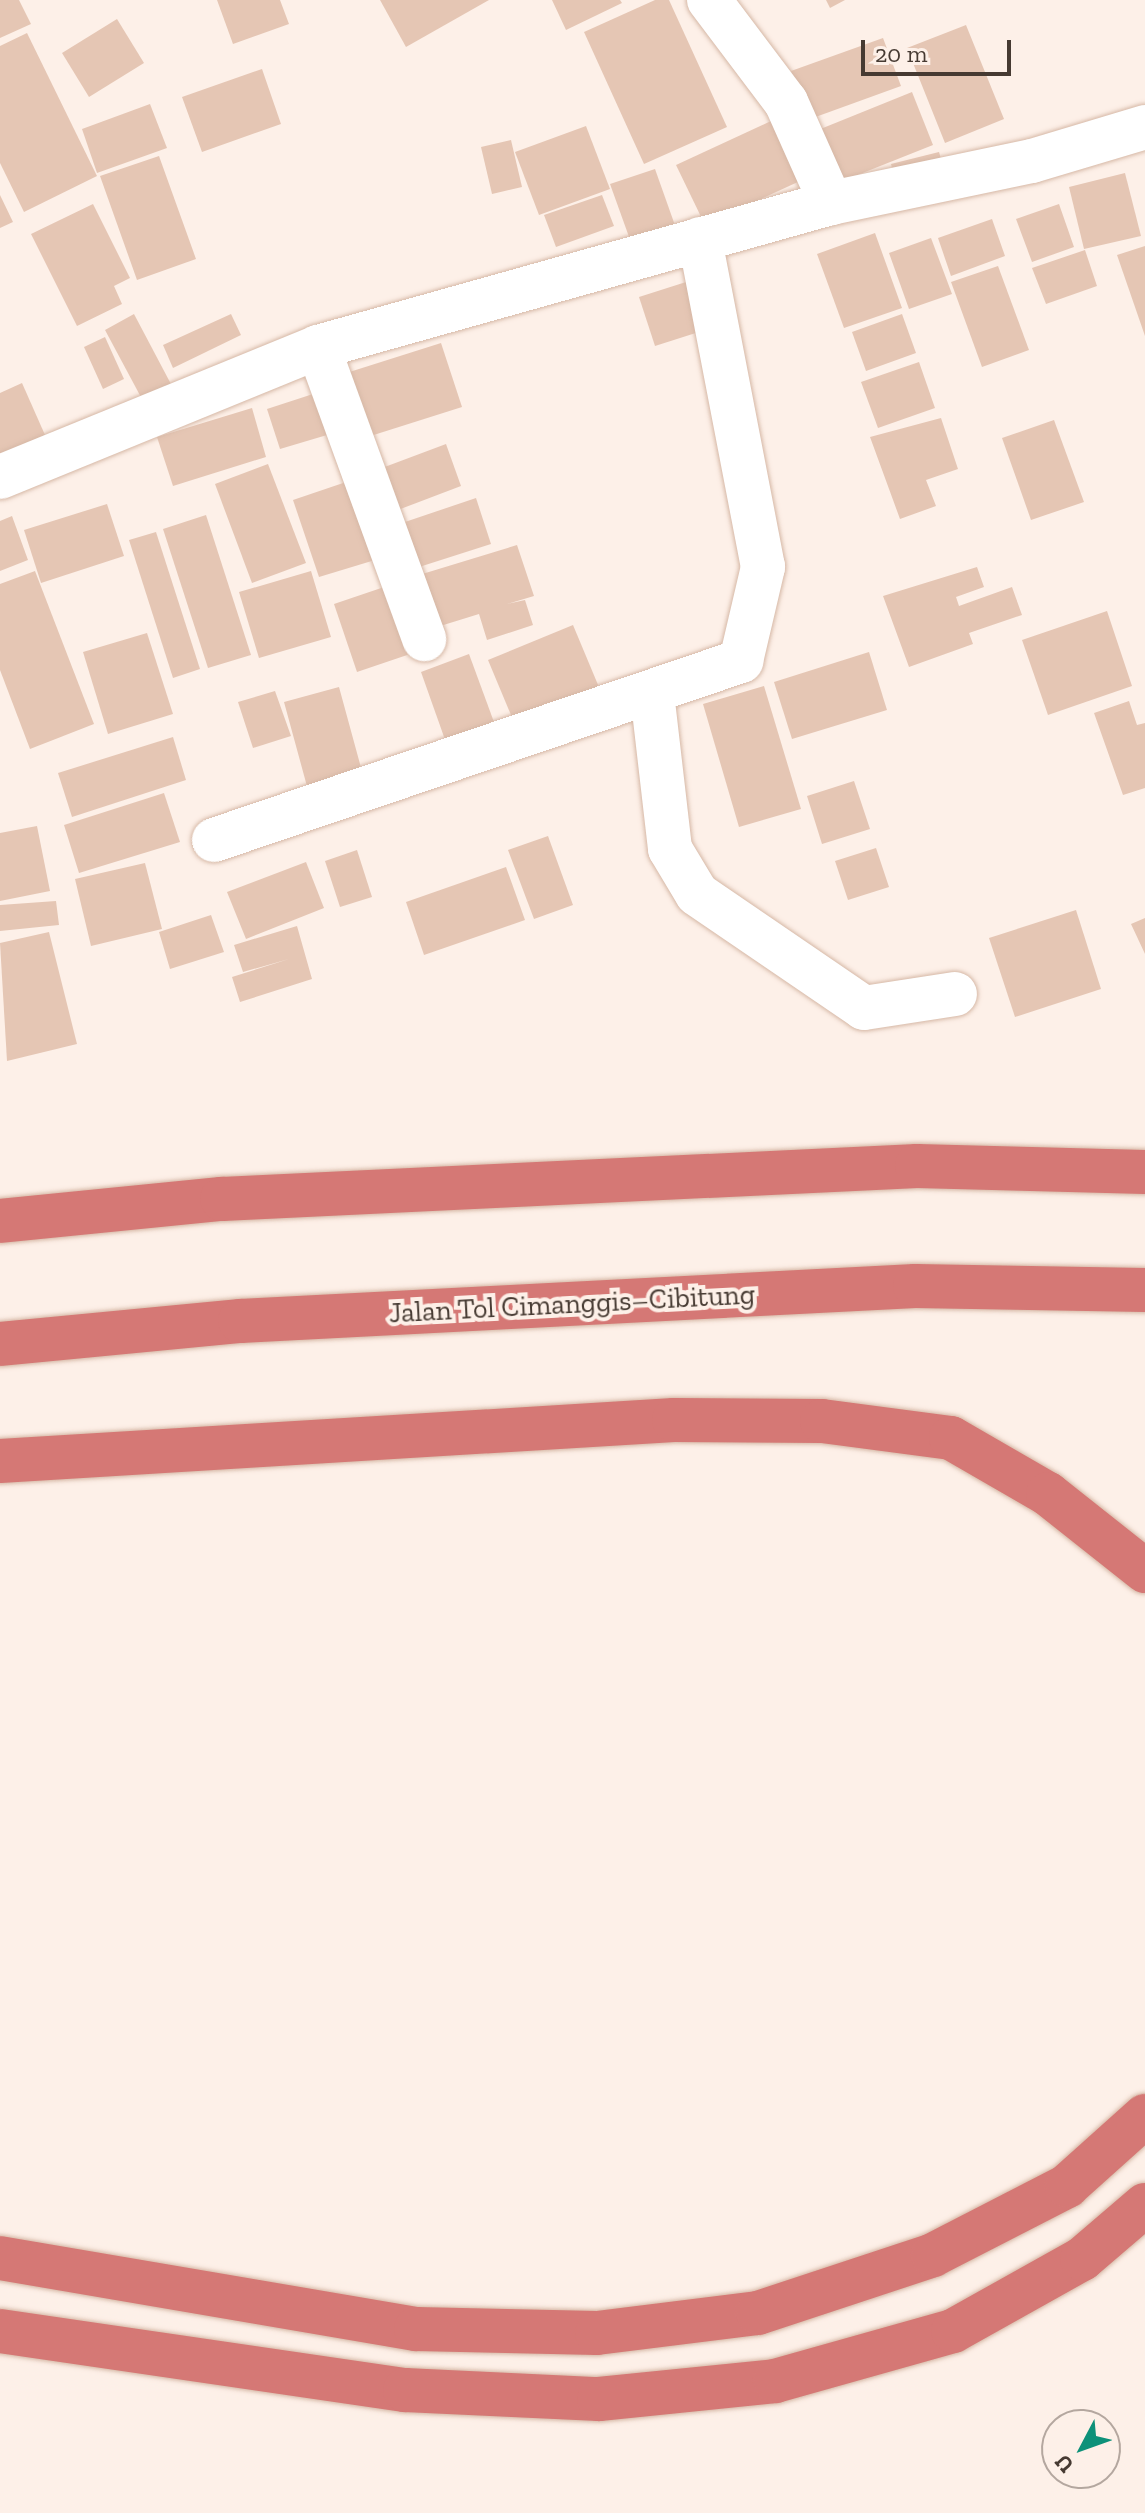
<!DOCTYPE html>
<html>
<head>
<meta charset="utf-8">
<style>
  body { margin:0 }
  #map { position:relative; width:1145px; height:2513px; overflow:hidden; background:#fdf0e8; font-family:"Zilla Slab",serif }
  div>[style] { position:absolute }
  .building>* { inset:0; background:#e5c6b4 }
  .roads { filter:drop-shadow(0 0 2px #d6b8a6) drop-shadow(0 0 2px #d6b8a6) }
  .minor>* { height:44px; margin:-22px; padding:0 22px; transform-origin:22px; border-radius:22px; background:#fff }
  .motorway>* { height:44px; margin:-22px; padding:0 22px; transform-origin:22px; border-radius:22px; background:#d57875 }
  span { translate:-50% -50%; white-space:nowrap; text-align:center; line-height:1.15; -webkit-text-stroke:8px #fdf0e8; paint-order:stroke }
  .street-label { font-size:28px; color:#463a32 }
  .north { position:absolute; left:1041px; top:2409px; width:80px; height:80px; box-sizing:border-box; background:#fdf0e8; border:2px solid #b4a79f; border-radius:50%; rotate:229deg; font-size:22px; font-weight:700; line-height:32px; text-align:center; color:#463a32 }
  .north::after { content:''; display:block; margin:auto; width:28px; height:36px; background:#0d9179; clip-path:polygon(50% 0,100% 100%,50% 72%,0 100%) }
  .scale { position:absolute; left:861px; top:40px; width:150px; height:36px; box-sizing:border-box; border:4px solid #463a32; border-top:0; padding-left:10px; font-size:24px; line-height:28px; white-space:nowrap; color:#463a32; -webkit-text-stroke:6px #fdf0e8; paint-order:stroke }
</style>
</head>
<body>
<div id="map">
  <div class="building">
    <div style="clip-path:polygon(0 0,19px 0,31px 24px,0 38px)"></div>
    <div style="clip-path:polygon(217px 0,280px 0,289px 24px,233px 44px)"></div>
    <div style="clip-path:polygon(380px 0,489px 0,406px 47px)"></div>
    <div style="clip-path:polygon(552px 0,620px 0,622px 3px,566px 30px)"></div>
    <div style="clip-path:polygon(655px 0,669px 0,727px 127px,644px 164px,584px 32px)"></div>
    <div style="clip-path:polygon(826px 0,845px 0,830px 8px)"></div>
    <div style="clip-path:polygon(117px 19px,144px 63px,89px 97px,62px 53px)"></div>
    <div style="clip-path:polygon(966px 25px,1004px 119px,945px 143px,907px 48px)"></div>
    <div style="clip-path:polygon(27px 33px,97px 176px,24px 212px,0 163px,0 46px)"></div>
    <div style="clip-path:polygon(883px 38px,901px 86px,810px 119px,791px 71px)"></div>
    <div style="clip-path:polygon(262px 69px,281px 124px,202px 152px,182px 97px)"></div>
    <div style="clip-path:polygon(912px 92px,933px 145px,840px 182px,818px 130px)"></div>
    <div style="clip-path:polygon(150px 104px,167px 148px,97px 173px,82px 129px)"></div>
    <div style="clip-path:polygon(771px 121px,800px 181px,705px 225px,676px 165px)"></div>
    <div style="clip-path:polygon(586px 126px,610px 189px,539px 215px,515px 152px)"></div>
    <div style="clip-path:polygon(511px 140px,522px 187px,492px 194px,481px 147px)"></div>
    <div style="clip-path:polygon(939px 152px,944px 169px,895px 181px,891px 164px)"></div>
    <div style="clip-path:polygon(159px 156px,196px 259px,137px 280px,100px 176px)"></div>
    <div style="clip-path:polygon(655px 169px,677px 231px,633px 248px,610px 184px)"></div>
    <div style="clip-path:polygon(1125px 173px,1141px 236px,1084px 249px,1069px 187px)"></div>
    <div style="clip-path:polygon(0 195px,13px 222px,0 228px)"></div>
    <div style="clip-path:polygon(602px 195px,614px 226px,556px 247px,544px 215px)"></div>
    <div style="clip-path:polygon(93px 204px,130px 278px,114px 286px,122px 304px,77px 326px,31px 234px)"></div>
    <div style="clip-path:polygon(1059px 204px,1074px 247px,1032px 262px,1016px 219px)"></div>
    <div style="clip-path:polygon(992px 219px,1005px 256px,951px 276px,938px 238px)"></div>
    <div style="clip-path:polygon(875px 233px,902px 308px,844px 328px,817px 254px)"></div>
    <div style="clip-path:polygon(931px 238px,952px 294px,909px 309px,889px 253px)"></div>
    <div style="clip-path:polygon(1145px 246px,1145px 336px,1117px 255px)"></div>
    <div style="clip-path:polygon(1085px 250px,1097px 286px,1046px 304px,1032px 268px)"></div>
    <div style="clip-path:polygon(998px 266px,1029px 350px,982px 367px,951px 282px)"></div>
    <div style="clip-path:polygon(686px 282px,702px 331px,655px 346px,639px 297px)"></div>
    <div style="clip-path:polygon(134px 314px,172px 386px,143px 401px,105px 330px)"></div>
    <div style="clip-path:polygon(231px 314px,241px 335px,173px 368px,163px 345px)"></div>
    <div style="clip-path:polygon(902px 314px,916px 353px,866px 371px,852px 332px)"></div>
    <div style="clip-path:polygon(105px 337px,124px 379px,103px 389px,84px 347px)"></div>
    <div style="clip-path:polygon(441px 343px,462px 407px,361px 439px,340px 375px)"></div>
    <div style="clip-path:polygon(919px 362px,935px 408px,878px 428px,861px 382px)"></div>
    <div style="clip-path:polygon(22px 383px,45px 435px,0 455px,0 393px)"></div>
    <div style="clip-path:polygon(313px 394px,327px 435px,280px 449px,267px 409px)"></div>
    <div style="clip-path:polygon(252px 408px,266px 457px,173px 486px,157px 437px)"></div>
    <div style="clip-path:polygon(941px 418px,958px 469px,926px 480px,936px 506px,900px 519px,870px 437px)"></div>
    <div style="clip-path:polygon(1054px 420px,1084px 502px,1031px 520px,1002px 438px)"></div>
    <div style="clip-path:polygon(446px 444px,461px 486px,390px 513px,374px 471px)"></div>
    <div style="clip-path:polygon(268px 464px,306px 563px,252px 583px,215px 484px)"></div>
    <div style="clip-path:polygon(349px 481px,375px 560px,319px 577px,293px 500px)"></div>
    <div style="clip-path:polygon(476px 498px,491px 544px,416px 568px,402px 523px)"></div>
    <div style="clip-path:polygon(107px 504px,124px 556px,41px 583px,24px 530px)"></div>
    <div style="clip-path:polygon(206px 515px,251px 655px,208px 668px,163px 529px)"></div>
    <div style="clip-path:polygon(12px 516px,28px 560px,0 571px,0 521px)"></div>
    <div style="clip-path:polygon(156px 532px,200px 669px,173px 678px,129px 540px)"></div>
    <div style="clip-path:polygon(517px 545px,534px 596px,507px 604px,525px 600px,533px 625px,487px 640px,479px 614px,437px 627px,419px 575px)"></div>
    <div style="clip-path:polygon(977px 567px,984px 587px,956px 597px,959px 606px,1012px 587px,1022px 615px,969px 633px,973px 644px,909px 667px,883px 596px)"></div>
    <div style="clip-path:polygon(35px 571px,94px 724px,30px 749px,0 670px,0 584px)"></div>
    <div style="clip-path:polygon(311px 571px,331px 637px,259px 658px,239px 592px)"></div>
    <div style="clip-path:polygon(393px 584px,416px 652px,357px 672px,334px 604px)"></div>
    <div style="clip-path:polygon(1107px 611px,1132px 686px,1048px 715px,1022px 640px)"></div>
    <div style="clip-path:polygon(573px 625px,601px 692px,516px 727px,488px 660px)"></div>
    <div style="clip-path:polygon(147px 633px,173px 714px,108px 734px,83px 652px)"></div>
    <div style="clip-path:polygon(869px 652px,887px 710px,792px 739px,774px 682px)"></div>
    <div style="clip-path:polygon(469px 654px,498px 733px,449px 751px,421px 672px)"></div>
    <div style="clip-path:polygon(764px 686px,801px 809px,739px 827px,703px 704px)"></div>
    <div style="clip-path:polygon(339px 687px,363px 775px,308px 790px,284px 702px)"></div>
    <div style="clip-path:polygon(275px 691px,291px 736px,253px 748px,238px 702px)"></div>
    <div style="clip-path:polygon(1129px 701px,1137px 725px,1145px 723px,1145px 788px,1123px 795px,1094px 713px)"></div>
    <div style="clip-path:polygon(173px 737px,186px 780px,72px 817px,58px 773px)"></div>
    <div style="clip-path:polygon(854px 781px,870px 829px,822px 844px,807px 796px)"></div>
    <div style="clip-path:polygon(164px 793px,180px 842px,79px 873px,64px 825px)"></div>
    <div style="clip-path:polygon(37px 826px,50px 891px,0 901px,0 833px)"></div>
    <div style="clip-path:polygon(548px 836px,573px 905px,534px 919px,508px 850px)"></div>
    <div style="clip-path:polygon(876px 848px,889px 887px,848px 900px,835px 861px)"></div>
    <div style="clip-path:polygon(357px 850px,372px 897px,340px 907px,325px 861px)"></div>
    <div style="clip-path:polygon(306px 862px,324px 908px,246px 939px,227px 892px)"></div>
    <div style="clip-path:polygon(145px 863px,162px 929px,91px 946px,75px 879px)"></div>
    <div style="clip-path:polygon(506px 867px,525px 920px,424px 955px,406px 902px)"></div>
    <div style="clip-path:polygon(56px 901px,59px 925px,0 931px,0 905px)"></div>
    <div style="clip-path:polygon(1076px 910px,1101px 989px,1015px 1017px,989px 938px)"></div>
    <div style="clip-path:polygon(211px 915px,224px 952px,170px 969px,159px 932px)"></div>
    <div style="clip-path:polygon(1145px 918px,1145px 954px,1131px 924px)"></div>
    <div style="clip-path:polygon(297px 926px,312px 979px,240px 1002px,232px 977px,289px 959px,243px 972px,234px 945px)"></div>
    <div style="clip-path:polygon(49px 932px,77px 1044px,7px 1061px,0 943px)"></div>
  </div>
  <div class="roads">
    <div class="minor">
      <div style="left:709px;top:0;width:128px;rotate:53deg"></div>
      <div style="left:786px;top:102px;width:111px;rotate:66deg"></div>
      <div style="left:318px;top:347px;width:311px;rotate:70deg"></div>
      <div style="left:0;top:477px;width:344px;rotate:-22.2deg"></div>
      <div style="left:318px;top:347px;width:533px;rotate:-15.68deg"></div>
      <div style="left:831px;top:203px;width:205px;rotate:-11.8deg"></div>
      <div style="left:1032px;top:161px;width:118px;rotate:-16.7deg"></div>
      <div style="left:652px;top:693px;width:157px;rotate:83.4deg"></div>
      <div style="left:670px;top:849px;width:52px;rotate:59deg"></div>
      <div style="left:697px;top:894px;width:202px;rotate:34.3deg"></div>
      <div style="left:864px;top:1008px;width:92px;rotate:-8.7deg"></div>
      <div style="left:214px;top:840px;width:557px;rotate:-18.76deg"></div>
      <div style="left:741px;top:661px;width:97px;rotate:-76.8deg"></div>
      <div style="left:763px;top:567px;width:334px;rotate:-100.9deg"></div>
    </div>
    <div class="motorway">
      <div style="left:0;top:1221px;width:223px;rotate:-5.7deg"></div>
      <div style="left:222px;top:1199px;width:696px;rotate:-2.72deg"></div>
      <div style="left:917px;top:1166px;width:228px;rotate:1.5deg"></div>
      <div style="left:0;top:1344px;width:241px;rotate:-5.5deg"></div>
      <div style="left:240px;top:1321px;width:676px;rotate:-2.97deg"></div>
      <div style="left:915px;top:1286px;width:230px;rotate:1deg"></div>
      <div style="left:0;top:1461px;width:675px;rotate:-3.48deg"></div>
      <div style="left:674px;top:1420px;width:148px;rotate:0.4deg"></div>
      <div style="left:822px;top:1421px;width:130px;rotate:7.5deg"></div>
      <div style="left:951px;top:1438px;width:112px;rotate:30deg"></div>
      <div style="left:1048px;top:1494px;width:124px;rotate:38.4deg"></div>
      <div style="left:0;top:2258px;width:422px;rotate:9.7deg"></div>
      <div style="left:416px;top:2329px;width:181px;rotate:1.3deg"></div>
      <div style="left:597px;top:2333px;width:162px;rotate:-7.1deg"></div>
      <div style="left:758px;top:2313px;width:184px;rotate:-18.3deg"></div>
      <div style="left:933px;top:2255px;width:151px;rotate:-27.2deg"></div>
      <div style="left:1067px;top:2186px;width:105px;rotate:-41.9deg"></div>
      <div style="left:0;top:2331px;width:409px;rotate:8.3deg"></div>
      <div style="left:405px;top:2390px;width:194px;rotate:2.7deg"></div>
      <div style="left:599px;top:2399px;width:177px;rotate:-5.8deg"></div>
      <div style="left:775px;top:2381px;width:185px;rotate:-15.7deg"></div>
      <div style="left:953px;top:2331px;width:148px;rotate:-29.2deg"></div>
      <div style="left:1082px;top:2259px;width:83px;rotate:-40.6deg"></div>
    </div>
  </div>
  <div class="street-label">
    <span style="left:572px;top:1304px;rotate:-3deg">Jalan Tol Cimanggis–Cibitung</span>
  </div>
  <div class="north">U</div>
  <div class="scale">20 m</div>
</div>
</body>
</html>
